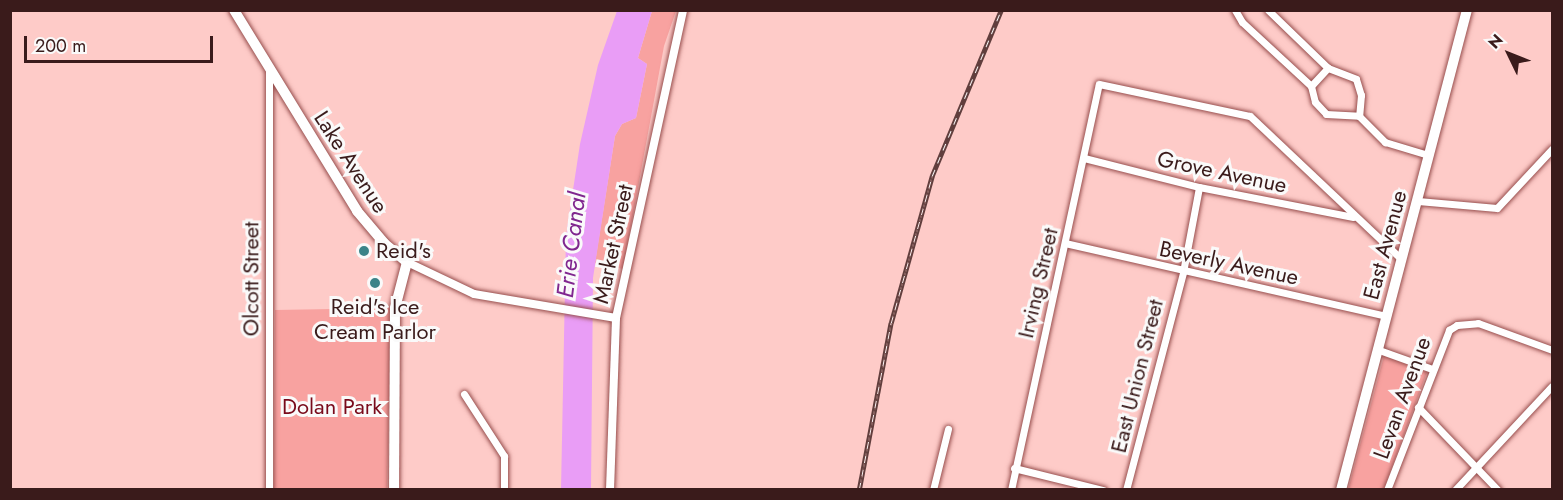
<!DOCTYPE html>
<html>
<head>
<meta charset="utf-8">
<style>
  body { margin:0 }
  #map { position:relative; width:1563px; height:500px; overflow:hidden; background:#fecbc8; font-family:Jost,sans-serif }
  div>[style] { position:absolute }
  .green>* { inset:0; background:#f8a2a0 }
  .water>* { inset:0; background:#e99df6 }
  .roads { filter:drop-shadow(0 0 2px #974e4d) drop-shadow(0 0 2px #974e4d) }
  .minor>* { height:7px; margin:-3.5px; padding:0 3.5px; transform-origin:3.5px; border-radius:3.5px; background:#fff }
  .tertiary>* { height:8px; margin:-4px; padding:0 4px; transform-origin:4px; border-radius:4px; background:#fff }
  .primary>* { height:10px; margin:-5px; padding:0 5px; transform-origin:5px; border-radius:5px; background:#fff }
  .trunk>* { height:10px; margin:-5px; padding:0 5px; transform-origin:5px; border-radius:5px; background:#fff }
  .rail>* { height:4.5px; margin-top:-2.25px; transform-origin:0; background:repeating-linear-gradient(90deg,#fafafa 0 7px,#613e3d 0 14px); box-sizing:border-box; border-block:2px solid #613e3d }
  .dots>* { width:16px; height:16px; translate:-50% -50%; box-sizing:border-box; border:3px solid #fafafa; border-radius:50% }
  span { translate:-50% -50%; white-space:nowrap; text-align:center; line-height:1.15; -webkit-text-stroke:6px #fafafa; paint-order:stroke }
  .street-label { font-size:22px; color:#3a1b1b }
  .poi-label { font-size:22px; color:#3a1b1b }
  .left { translate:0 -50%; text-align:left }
  .park-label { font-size:22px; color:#790a1b }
  .water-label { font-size:24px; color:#80268f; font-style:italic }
  .frame { position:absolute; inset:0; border:12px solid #3a1b1b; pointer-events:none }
  .north { position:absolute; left:1479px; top:24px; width:60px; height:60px; -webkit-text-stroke:4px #fafafa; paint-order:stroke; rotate:313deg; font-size:16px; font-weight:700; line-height:24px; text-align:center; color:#3a1b1b }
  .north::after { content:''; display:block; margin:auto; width:21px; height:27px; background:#3a1b1b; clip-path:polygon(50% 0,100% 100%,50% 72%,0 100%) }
  .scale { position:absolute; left:24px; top:36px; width:189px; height:27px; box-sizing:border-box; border:3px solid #3a1b1b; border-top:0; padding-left:8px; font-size:18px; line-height:21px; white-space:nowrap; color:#3a1b1b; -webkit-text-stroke:4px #fafafa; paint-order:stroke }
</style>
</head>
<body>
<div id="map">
  <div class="green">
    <div style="clip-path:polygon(652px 11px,676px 11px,664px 46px,623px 269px,595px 263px,615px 136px,622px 124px,636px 118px,647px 64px,638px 58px)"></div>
    <div style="clip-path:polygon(391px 308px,387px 489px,274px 490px,275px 310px)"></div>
    <div style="clip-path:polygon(1384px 356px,1427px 372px,1384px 489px,1348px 490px)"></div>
  </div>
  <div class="water">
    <div style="clip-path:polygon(617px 11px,652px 11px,638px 58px,647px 64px,636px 118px,622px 124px,615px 136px,593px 278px,591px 489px,561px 490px,566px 236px,580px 144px,598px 65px)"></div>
  </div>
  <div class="roads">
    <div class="minor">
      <div style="left:1235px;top:10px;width:14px;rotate:60deg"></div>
      <div style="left:1242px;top:22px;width:94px;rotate:42.8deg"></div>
      <div style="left:1311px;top:86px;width:16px;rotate:76deg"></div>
      <div style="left:1315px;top:102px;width:16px;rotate:47deg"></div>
      <div style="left:1326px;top:114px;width:33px;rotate:3deg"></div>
      <div style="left:1359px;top:116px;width:37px;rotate:45deg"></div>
      <div style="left:1385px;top:142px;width:45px;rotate:16.8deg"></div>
      <div style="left:1268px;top:10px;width:83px;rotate:44deg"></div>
      <div style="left:1328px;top:68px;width:30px;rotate:21deg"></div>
      <div style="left:1356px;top:79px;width:17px;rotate:73deg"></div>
      <div style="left:1361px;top:95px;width:21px;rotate:95deg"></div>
      <div style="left:1311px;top:86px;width:25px;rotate:-47deg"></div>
      <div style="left:1084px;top:158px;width:119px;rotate:14.2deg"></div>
      <div style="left:1199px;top:187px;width:157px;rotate:11deg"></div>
      <div style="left:1418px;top:201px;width:79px;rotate:5.1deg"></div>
      <div style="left:1497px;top:208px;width:81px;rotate:-47deg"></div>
      <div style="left:1065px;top:243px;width:329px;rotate:12.8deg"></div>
      <div style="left:1379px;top:350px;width:56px;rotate:19.7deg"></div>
      <div style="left:464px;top:394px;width:74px;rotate:57.2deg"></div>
      <div style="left:504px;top:456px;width:34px;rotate:90deg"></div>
      <div style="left:1418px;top:407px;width:115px;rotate:46.1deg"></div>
      <div style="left:1014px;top:468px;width:92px;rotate:13.9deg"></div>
      <div style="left:269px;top:490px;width:421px;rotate:-90deg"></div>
      <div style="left:933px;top:490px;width:63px;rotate:-76.2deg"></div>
      <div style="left:1011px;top:490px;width:415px;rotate:-77.8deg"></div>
      <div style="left:1099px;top:84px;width:154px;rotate:12deg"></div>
      <div style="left:1250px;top:116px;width:207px;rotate:43.4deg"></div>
      <div style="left:1126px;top:490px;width:225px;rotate:-75.3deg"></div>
      <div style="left:1183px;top:272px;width:86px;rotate:-79.3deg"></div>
      <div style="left:1387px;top:490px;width:172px;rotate:-68.8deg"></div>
      <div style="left:1449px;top:330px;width:9px;rotate:-32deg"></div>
      <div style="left:1457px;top:325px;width:21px;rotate:-5deg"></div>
      <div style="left:1478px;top:323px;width:79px;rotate:20deg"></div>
      <div style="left:1455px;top:490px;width:142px;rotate:-47deg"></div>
    </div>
    <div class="tertiary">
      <div style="left:407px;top:262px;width:74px;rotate:25.5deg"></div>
      <div style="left:474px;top:294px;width:144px;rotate:9.6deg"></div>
      <div style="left:610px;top:490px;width:172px;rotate:-88deg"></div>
      <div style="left:616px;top:318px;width:315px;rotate:-77.7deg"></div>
    </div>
    <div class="primary">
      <div style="left:234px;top:10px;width:236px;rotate:58.5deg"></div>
      <div style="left:357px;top:211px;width:42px;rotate:49.8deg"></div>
      <div style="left:384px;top:243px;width:30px;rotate:40deg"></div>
      <div style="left:407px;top:262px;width:48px;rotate:104.6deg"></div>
      <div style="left:395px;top:308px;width:182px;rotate:90.3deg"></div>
    </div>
    <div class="trunk">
      <div style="left:1341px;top:490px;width:496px;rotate:-75.3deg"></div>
    </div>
  </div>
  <div class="rail">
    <div style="left:859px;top:490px;width:170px;rotate:-79.2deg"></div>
    <div style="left:891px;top:323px;width:153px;rotate:-74.4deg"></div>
    <div style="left:932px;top:176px;width:180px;rotate:-67.4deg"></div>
  </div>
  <div class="dots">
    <div style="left:364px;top:251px;background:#3b8388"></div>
    <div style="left:375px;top:283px;background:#3b8388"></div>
  </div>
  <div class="street-label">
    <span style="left:351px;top:162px;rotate:57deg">Lake Avenue</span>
    <span style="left:1222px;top:172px;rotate:12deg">Grove Avenue</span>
    <span style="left:613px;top:244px;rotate:-78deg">Market Street</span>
    <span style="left:1385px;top:245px;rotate:-75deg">East Avenue</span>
    <span style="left:1229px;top:263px;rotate:12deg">Beverly Avenue</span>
    <span style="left:251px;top:279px;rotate:-90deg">Olcott Street</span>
    <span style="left:1038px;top:283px;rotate:-77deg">Irving Street</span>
    <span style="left:1137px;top:376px;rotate:-76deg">East Union Street</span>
    <span style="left:1402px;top:398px;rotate:-70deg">Levan Avenue</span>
  </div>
  <div class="poi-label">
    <span class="left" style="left:376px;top:251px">Reid's</span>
    <span style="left:375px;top:319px">Reid's Ice<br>Cream Parlor</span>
  </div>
  <div class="park-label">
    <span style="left:332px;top:407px">Dolan Park</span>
  </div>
  <div class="water-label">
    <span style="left:571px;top:245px;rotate:-83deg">Erie Canal</span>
  </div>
  <div class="frame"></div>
  <div class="north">N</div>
  <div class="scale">200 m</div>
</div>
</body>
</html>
